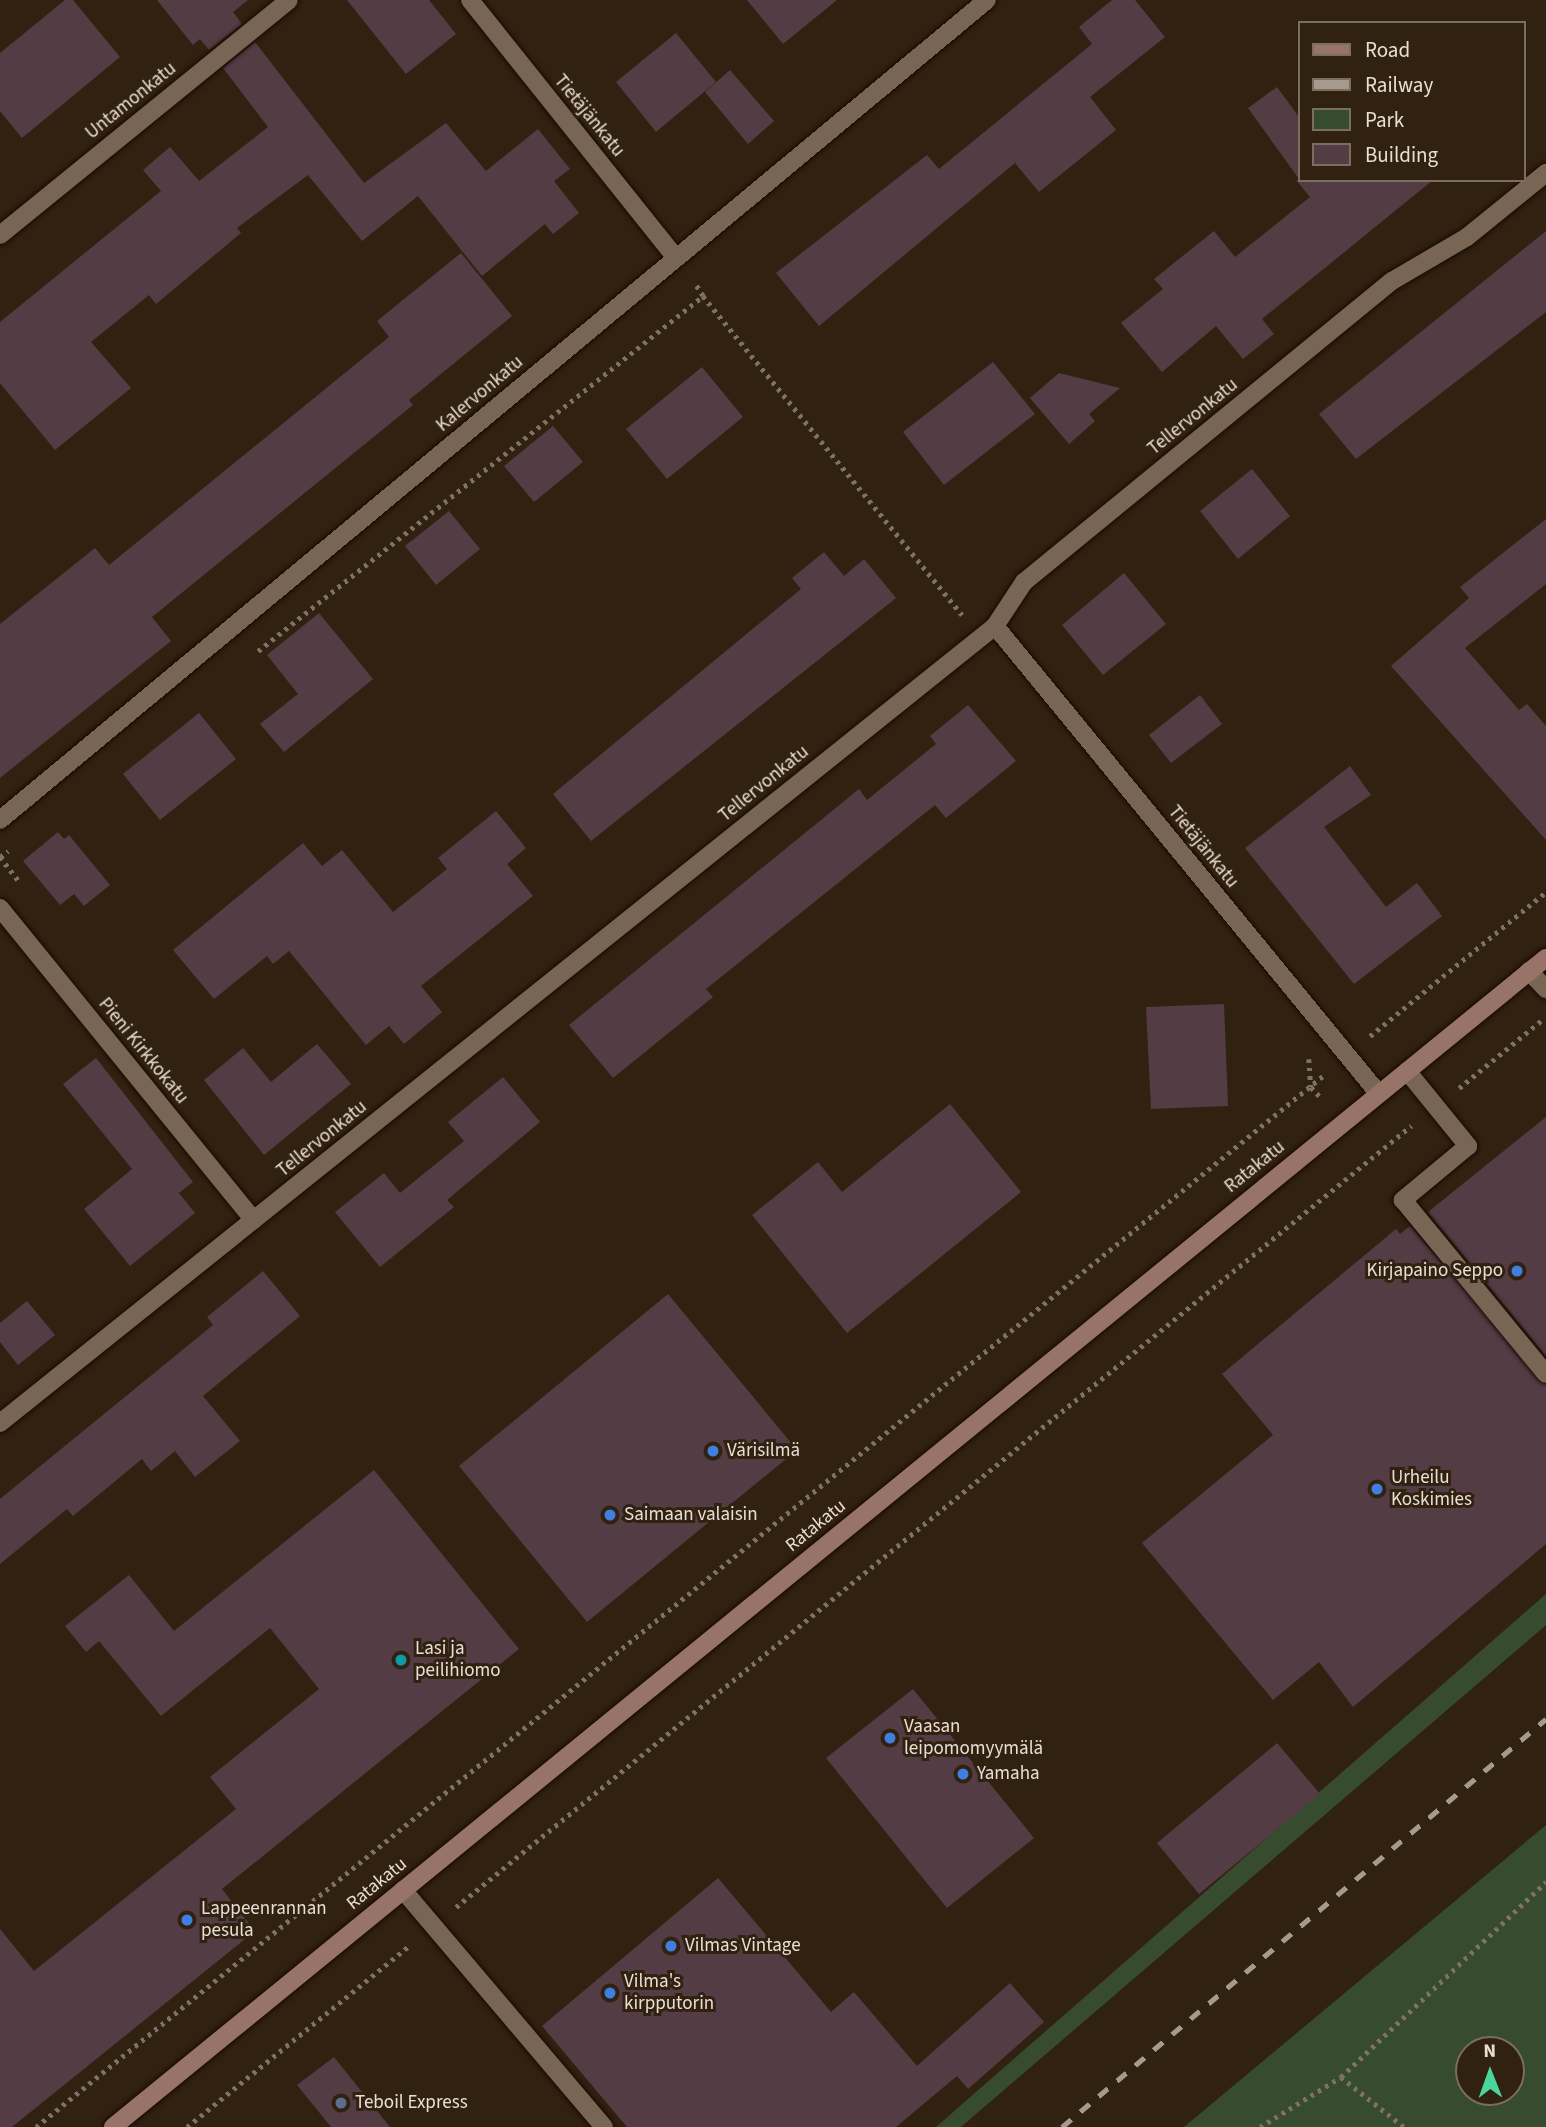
<!DOCTYPE html>
<html>
<head>
<meta charset="utf-8">
<style>
  body { margin:0 }
  #map { position:relative; width:1546px; height:2127px; overflow:hidden; background:#312111; font-family:"Source Sans 3",sans-serif }
  div>[style] { position:absolute }
  .green>* { inset:0; background:#374b2f }
  .building>* { inset:0; background:#543c45 }
  .path>* { height:4.5px; margin-top:-2.25px; transform-origin:0; background:repeating-linear-gradient(90deg,#7f7163 0 3.5px,transparent 0 8.5px) }
  .roads { filter:drop-shadow(0 0 2px #180a00) drop-shadow(0 0 2px #180a00) }
  .service>* { height:18px; margin:-9px; padding:0 9px; transform-origin:9px; border-radius:9px; background:#786554 }
  .minor>* { height:18px; margin:-9px; padding:0 9px; transform-origin:9px; border-radius:9px; background:#786554 }
  .secondary>* { height:18px; margin:-9px; padding:0 9px; transform-origin:9px; border-radius:9px; background:#987468 }
  .rail>* { height:5px; margin-top:-2.5px; transform-origin:0; background:repeating-linear-gradient(90deg,#a6998d 0 12px,transparent 0 24px) }
  .dots>* { width:19px; height:19px; translate:-50% -50%; box-sizing:border-box; border:4px solid #312111; border-radius:50% }
  span { translate:-50% -50%; white-space:nowrap; text-align:center; line-height:1.15; -webkit-text-stroke:6px #312111; paint-order:stroke }
  .street-label { font-size:19px; color:#e9ded4 }
  .poi-label { font-size:19px; color:#e9ded4 }
  .right { translate:-100% -50%; text-align:right }
  .left { translate:0 -50%; text-align:left }
  .legend { position:absolute; left:1298px; top:21px; width:228px; height:161px; box-sizing:border-box; background:#312111; border:2px solid #7b6d5f; margin:0; padding:9px 12px; list-style:none; font-size:21px; color:#e9ded4 }
  .legend li { display:flex; align-items:center; gap:14px; height:35px }
  .legend b { width:35px; border:2px solid #7b6d5f }
  .north { position:absolute; left:1455px; top:2036px; width:70px; height:70px; box-sizing:border-box; background:#312111; border:2px solid #7b6d5f; border-radius:50%; rotate:359deg; font-size:19px; font-weight:700; line-height:28px; text-align:center; color:#e9ded4 }
  .north::after { content:''; display:block; margin:auto; width:24px; height:32px; background:#4bd49b; clip-path:polygon(50% 0,100% 100%,50% 72%,0 100%) }
</style>
</head>
<body>
<div id="map">
  <div class="green">
    <div style="clip-path:polygon(1546px 1594px,1546px 1625px,961px 2127px,936px 2127px)"></div>
    <div style="clip-path:polygon(evenodd,1546px 1825px,1546px 2127px,1184px 2127px,1546px 1825px,1511px 2050px,1511px 2092px,1469px 2092px,1469px 2050px,1511px 2050px)"></div>
  </div>
  <div class="building">
    <div style="clip-path:polygon(65px 0,73px 0,120px 57px,22px 138px,0 111px,0 53px)"></div>
    <div style="clip-path:polygon(157px 0,248px 0,233px 12px,242px 24px,209px 50px,200px 39px,193px 45px)"></div>
    <div style="clip-path:polygon(347px 0,429px 0,456px 34px,406px 74px)"></div>
    <div style="clip-path:polygon(747px 0,837px 0,783px 44px)"></div>
    <div style="clip-path:polygon(1112px 0,1135px 0,1165px 37px,1090px 97px,1116px 130px,1039px 192px,1015px 163px,819px 326px,776px 273px,927px 155px,939px 169px,1092px 44px,1079px 27px)"></div>
    <div style="clip-path:polygon(676px 33px,716px 82px,656px 132px,616px 82px)"></div>
    <div style="clip-path:polygon(255px 42px,364px 183px,446px 123px,486px 171px,538px 129px,570px 169px,554px 181px,579px 213px,553px 234px,545px 224px,482px 276px,418px 196px,362px 241px,308px 175px,237px 228px,241px 233px,156px 304px,149px 295px,91px 342px,131px 388px,55px 450px,0 383px,0 322px,161px 191px,143px 170px,170px 147px,199px 181px,268px 127px,223px 68px)"></div>
    <div style="clip-path:polygon(730px 70px,774px 121px,748px 144px,705px 92px)"></div>
    <div style="clip-path:polygon(1277px 87px,1299px 117px,1299px 179px,1248px 108px)"></div>
    <div style="clip-path:polygon(1296px 180px,1433px 180px,1262px 319px,1274px 334px,1243px 359px,1216px 326px,1162px 372px,1121px 323px,1163px 289px,1154px 279px,1214px 231px,1235px 257px,1310px 197px)"></div>
    <div style="clip-path:polygon(1546px 231px,1546px 312px,1356px 459px,1319px 414px)"></div>
    <div style="clip-path:polygon(461px 253px,512px 316px,409px 400px,413px 405px,152px 617px,171px 641px,0 778px,0 624px,95px 548px,109px 565px,389px 337px,377px 321px)"></div>
    <div style="clip-path:polygon(993px 362px,1035px 414px,944px 485px,903px 432px)"></div>
    <div style="clip-path:polygon(702px 367px,743px 417px,667px 479px,626px 429px)"></div>
    <div style="clip-path:polygon(1059px 373px,1120px 388px,1089px 414px,1095px 421px,1069px 444px,1030px 398px)"></div>
    <div style="clip-path:polygon(553px 426px,583px 462px,534px 502px,504px 466px)"></div>
    <div style="clip-path:polygon(1252px 469px,1290px 516px,1238px 559px,1200px 511px)"></div>
    <div style="clip-path:polygon(449px 511px,480px 549px,436px 585px,405px 546px)"></div>
    <div style="clip-path:polygon(1546px 519px,1546px 584px,1465px 648px,1519px 710px,1527px 704px,1546px 726px,1546px 840px,1391px 666px,1469px 598px,1460px 587px)"></div>
    <div style="clip-path:polygon(824px 552px,844px 576px,864px 559px,896px 598px,591px 841px,553px 794px,801px 589px,792px 578px)"></div>
    <div style="clip-path:polygon(1124px 573px,1166px 624px,1103px 675px,1062px 625px)"></div>
    <div style="clip-path:polygon(319px 613px,373px 679px,284px 752px,260px 724px,298px 694px,267px 655px)"></div>
    <div style="clip-path:polygon(1200px 695px,1222px 724px,1171px 763px,1149px 735px)"></div>
    <div style="clip-path:polygon(968px 705px,1016px 761px,946px 818px,935px 805px,706px 989px,713px 997px,613px 1078px,569px 1025px,859px 789px,867px 800px,936px 744px,930px 736px)"></div>
    <div style="clip-path:polygon(199px 713px,236px 759px,160px 820px,123px 774px)"></div>
    <div style="clip-path:polygon(1350px 766px,1371px 795px,1324px 827px,1386px 907px,1417px 883px,1442px 916px,1354px 984px,1245px 848px)"></div>
    <div style="clip-path:polygon(496px 811px,526px 848px,507px 864px,533px 896px,421px 986px,442px 1012px,404px 1044px,389px 1026px,366px 1045px,289px 951px,273px 964px,267px 956px,214px 999px,173px 950px,303px 843px,322px 866px,342px 850px,393px 912px,447px 869px,438px 858px)"></div>
    <div style="clip-path:polygon(58px 832px,64px 839px,69px 835px,110px 885px,84px 906px,74px 894px,60px 905px,23px 861px)"></div>
    <div style="clip-path:polygon(1224px 1004px,1228px 1106px,1151px 1109px,1146px 1007px)"></div>
    <div style="clip-path:polygon(317px 1044px,351px 1084px,264px 1155px,204px 1080px,243px 1048px,271px 1082px)"></div>
    <div style="clip-path:polygon(96px 1058px,193px 1182px,179px 1193px,195px 1213px,130px 1266px,84px 1209px,132px 1169px,63px 1084px)"></div>
    <div style="clip-path:polygon(503px 1077px,540px 1122px,447px 1200px,454px 1207px,380px 1267px,335px 1212px,384px 1173px,400px 1193px,464px 1141px,448px 1122px)"></div>
    <div style="clip-path:polygon(950px 1104px,1021px 1192px,847px 1333px,752px 1215px,818px 1162px,842px 1192px)"></div>
    <div style="clip-path:polygon(1546px 1117px,1546px 1356px,1428px 1212px)"></div>
    <div style="clip-path:polygon(1410px 1226px,1546px 1385px,1546px 1544px,1353px 1707px,1319px 1662px,1273px 1700px,1142px 1543px,1273px 1435px,1222px 1374px,1396px 1229px,1400px 1234px)"></div>
    <div style="clip-path:polygon(263px 1271px,300px 1316px,203px 1396px,240px 1441px,195px 1477px,175px 1451px,151px 1471px,142px 1459px,73px 1516px,67px 1509px,0 1564px,0 1499px,213px 1325px,207px 1317px)"></div>
    <div style="clip-path:polygon(668px 1294px,797px 1450px,587px 1622px,459px 1466px)"></div>
    <div style="clip-path:polygon(27px 1301px,55px 1335px,18px 1365px,0 1342px,0 1323px)"></div>
    <div style="clip-path:polygon(374px 1470px,519px 1649px,222px 1889px,255px 1931px,12px 2127px,0 2127px,0 1929px,34px 1971px,236px 1809px,210px 1777px,319px 1689px,270px 1628px,161px 1716px,99px 1641px,86px 1652px,65px 1626px,129px 1575px,174px 1631px)"></div>
    <div style="clip-path:polygon(913px 1689px,1034px 1838px,947px 1908px,826px 1758px)"></div>
    <div style="clip-path:polygon(1277px 1743px,1320px 1794px,1199px 1894px,1157px 1843px)"></div>
    <div style="clip-path:polygon(718px 1878px,831px 2012px,854px 1992px,917px 2066px,1010px 1983px,1044px 2022px,968px 2089px,957px 2076px,896px 2127px,627px 2127px,542px 2026px)"></div>
    <div style="clip-path:polygon(334px 2057px,390px 2127px,331px 2127px,297px 2085px)"></div>
  </div>
  <div class="path">
    <div style="left:703px;top:296px;width:411px;rotate:50.9deg"></div>
    <div style="left:258px;top:651px;width:569px;rotate:-38.58deg"></div>
    <div style="left:703px;top:296px;width:14px;rotate:-124deg"></div>
    <div style="left:0;top:857px;width:10px;rotate:-37deg"></div>
    <div style="left:0;top:857px;width:31px;rotate:52deg"></div>
    <div style="left:1370px;top:1036px;width:227px;rotate:-39.3deg"></div>
    <div style="left:1309px;top:1059px;width:28px;rotate:86deg"></div>
    <div style="left:1311px;top:1087px;width:16px;rotate:47deg"></div>
    <div style="left:1459px;top:1088px;width:107px;rotate:-39.3deg"></div>
    <div style="left:456px;top:1907px;width:1234px;rotate:-39.28deg"></div>
    <div style="left:1341px;top:2077px;width:80px;rotate:38.4deg"></div>
    <div style="left:36px;top:2127px;width:1662px;rotate:-39.24deg"></div>
    <div style="left:187px;top:2127px;width:286px;rotate:-39.2deg"></div>
    <div style="left:1260px;top:2127px;width:95px;rotate:-31.7deg"></div>
    <div style="left:1341px;top:2077px;width:283px;rotate:-43.6deg"></div>
  </div>
  <div class="roads">
    <div class="service">
      <div style="left:1529px;top:971px;width:25px;rotate:47deg"></div>
      <div style="left:1407px;top:1071px;width:97px;rotate:50.9deg"></div>
      <div style="left:1468px;top:1146px;width:85px;rotate:140.3deg"></div>
      <div style="left:1403px;top:1200px;width:225px;rotate:50.6deg"></div>
      <div style="left:403px;top:1890px;width:311px;rotate:49.7deg"></div>
    </div>
    <div class="minor">
      <div style="left:470px;top:0;width:330px;rotate:51.4deg"></div>
      <div style="left:0;top:235px;width:372px;rotate:-39.1deg"></div>
      <div style="left:995px;top:626px;width:605px;rotate:50.63deg"></div>
      <div style="left:0;top:820px;width:1283px;rotate:-39.72deg"></div>
      <div style="left:0;top:908px;width:402px;rotate:50.9deg"></div>
      <div style="left:0;top:1423px;width:1275px;rotate:-38.69deg"></div>
      <div style="left:995px;top:626px;width:53px;rotate:-56.6deg"></div>
      <div style="left:1024px;top:582px;width:475px;rotate:-39.3deg"></div>
      <div style="left:1392px;top:281px;width:87px;rotate:-30.4deg"></div>
      <div style="left:1467px;top:237px;width:102px;rotate:-39deg"></div>
    </div>
    <div class="secondary">
      <div style="left:113px;top:2127px;width:1849px;rotate:-39.21deg"></div>
    </div>
  </div>
  <div class="rail">
    <div style="left:1062px;top:2127px;width:633px;rotate:-40.13deg"></div>
  </div>
  <div class="dots">
    <div style="left:1517px;top:1271px;background:#3f7fe0"></div>
    <div style="left:713px;top:1451px;background:#3f7fe0"></div>
    <div style="left:1377px;top:1489px;background:#3f7fe0"></div>
    <div style="left:610px;top:1515px;background:#3f7fe0"></div>
    <div style="left:401px;top:1660px;background:#0f9aa8"></div>
    <div style="left:890px;top:1738px;background:#3f7fe0"></div>
    <div style="left:963px;top:1774px;background:#3f7fe0"></div>
    <div style="left:187px;top:1920px;background:#3f7fe0"></div>
    <div style="left:671px;top:1946px;background:#3f7fe0"></div>
    <div style="left:610px;top:1993px;background:#3f7fe0"></div>
    <div style="left:341px;top:2103px;background:#5c6f8a"></div>
  </div>
  <div class="street-label">
    <span style="left:131px;top:101px;rotate:-39deg">Untamonkatu</span>
    <span style="left:589px;top:116px;rotate:51deg">Tietäjänkatu</span>
    <span style="left:480px;top:394px;rotate:-40deg">Kalervonkatu</span>
    <span style="left:1193px;top:417px;rotate:-39deg">Tellervonkatu</span>
    <span style="left:764px;top:784px;rotate:-39deg">Tellervonkatu</span>
    <span style="left:1203px;top:847px;rotate:51deg">Tietäjänkatu</span>
    <span style="left:143px;top:1051px;rotate:51deg">Pieni Kirkkokatu</span>
    <span style="left:322px;top:1139px;rotate:-39deg">Tellervonkatu</span>
    <span style="left:1255px;top:1167px;rotate:-39deg">Ratakatu</span>
    <span style="left:816px;top:1526px;rotate:-39deg">Ratakatu</span>
    <span style="left:377px;top:1884px;rotate:-39deg">Ratakatu</span>
  </div>
  <div class="poi-label">
    <span class="right" style="left:1503px;top:1271px">Kirjapaino Seppo</span>
    <span class="left" style="left:727px;top:1451px">Värisilmä</span>
    <span class="left" style="left:1391px;top:1489px">Urheilu<br>Koskimies</span>
    <span class="left" style="left:624px;top:1515px">Saimaan valaisin</span>
    <span class="left" style="left:415px;top:1660px">Lasi ja<br>peilihiomo</span>
    <span class="left" style="left:904px;top:1738px">Vaasan<br>leipomomyymälä</span>
    <span class="left" style="left:977px;top:1774px">Yamaha</span>
    <span class="left" style="left:201px;top:1920px">Lappeenrannan<br>pesula</span>
    <span class="left" style="left:685px;top:1946px">Vilmas Vintage</span>
    <span class="left" style="left:624px;top:1993px">Vilma's<br>kirpputorin</span>
    <span class="left" style="left:355px;top:2103px">Teboil Express</span>
  </div>
  <ul class="legend">
  <li><b style="height:9px;background:#987468"></b>Road</li>
  <li><b style="height:9px;background:#a6998d"></b>Railway</li>
  <li><b style="height:19px;background:#374b2f"></b>Park</li>
  <li><b style="height:19px;background:#543c45"></b>Building</li>
  </ul>
  <div class="north">N</div>
</div>
</body>
</html>
